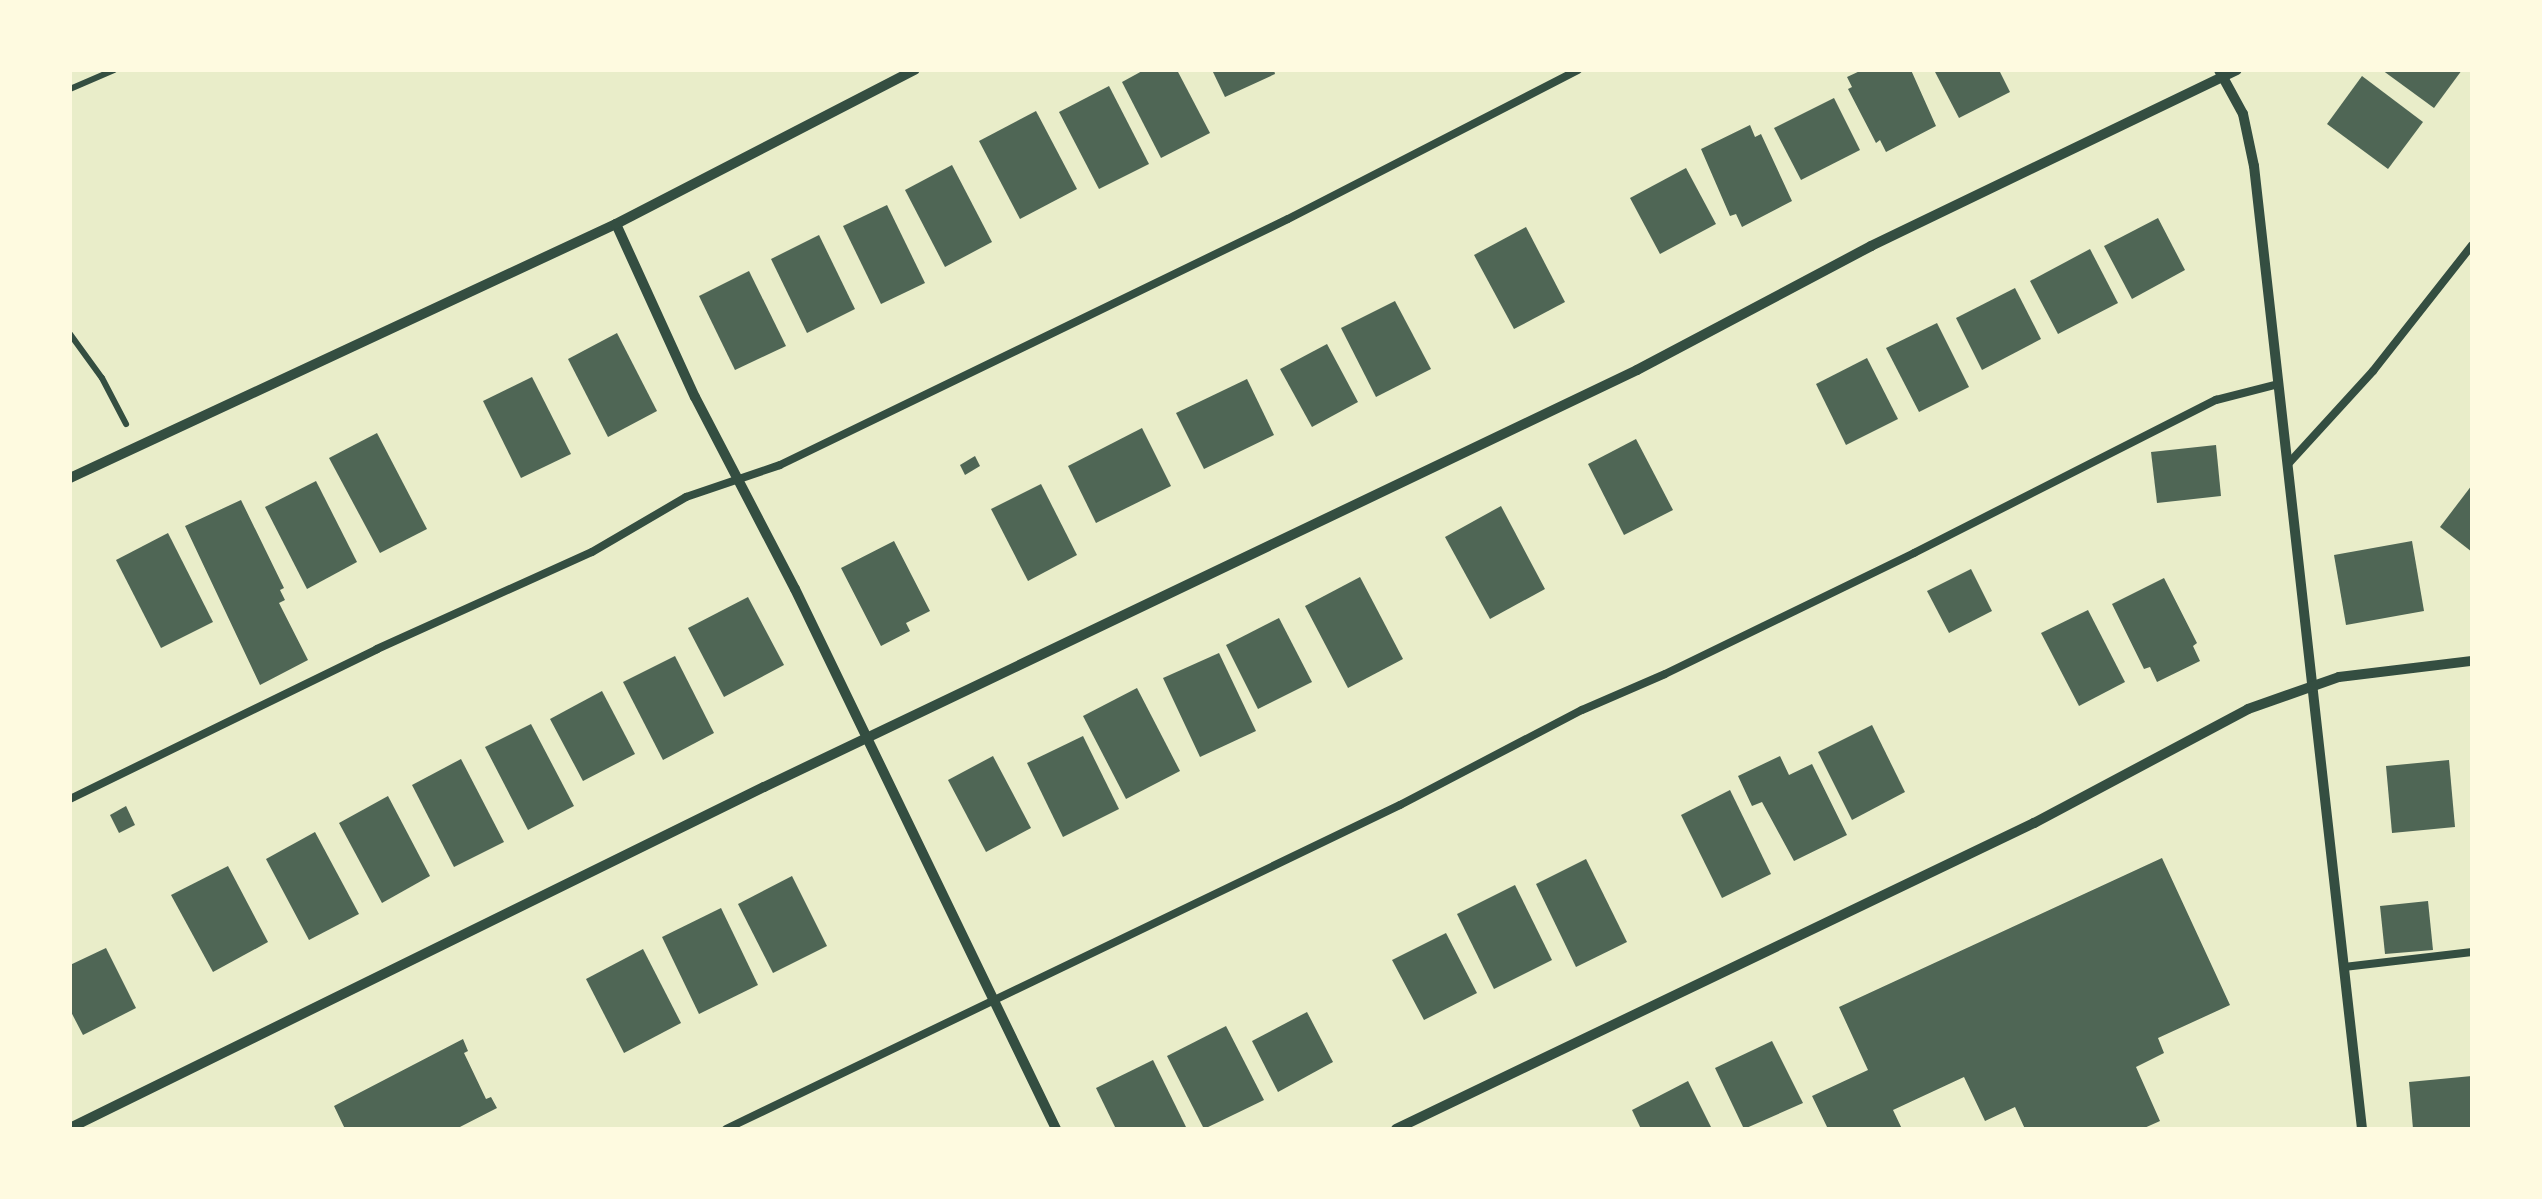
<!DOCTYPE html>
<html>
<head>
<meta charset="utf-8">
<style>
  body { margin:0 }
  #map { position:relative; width:2542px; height:1199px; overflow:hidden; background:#e9edc9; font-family:"Fira Sans Condensed",sans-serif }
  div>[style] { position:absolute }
  .building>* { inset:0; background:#4f6655 }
  .path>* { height:6px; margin:-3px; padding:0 3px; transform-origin:3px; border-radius:3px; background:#344e41 }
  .service>* { height:8px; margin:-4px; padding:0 4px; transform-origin:4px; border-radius:4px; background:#344e41 }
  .minor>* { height:10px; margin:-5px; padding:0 5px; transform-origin:5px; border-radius:5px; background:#344e41 }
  span { translate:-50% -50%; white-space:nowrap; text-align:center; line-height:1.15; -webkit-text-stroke:10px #fefae0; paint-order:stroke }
  .frame { position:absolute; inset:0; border:72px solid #fefae0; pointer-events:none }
</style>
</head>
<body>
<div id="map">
  <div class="building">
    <div style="clip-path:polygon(1144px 70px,1177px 70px,1210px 133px,1161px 158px,1122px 82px)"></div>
    <div style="clip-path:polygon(1212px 70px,1274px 70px,1275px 74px,1225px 97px)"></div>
    <div style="clip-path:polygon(1862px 70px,1911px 70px,1936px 126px,1886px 152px,1880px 140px,1876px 143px,1848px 89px,1852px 87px,1847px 77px)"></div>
    <div style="clip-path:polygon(1934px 70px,1999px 70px,2010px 92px,1959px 118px)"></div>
    <div style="clip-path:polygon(2382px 70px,2462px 70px,2434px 108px)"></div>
    <div style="clip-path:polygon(2362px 76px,2423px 122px,2388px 169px,2327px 124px)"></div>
    <div style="clip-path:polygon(1109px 86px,1149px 164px,1099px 189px,1059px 112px)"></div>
    <div style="clip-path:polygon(1834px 98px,1860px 150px,1801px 180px,1774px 128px)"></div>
    <div style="clip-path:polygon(1036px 111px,1077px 189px,1020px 219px,979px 141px)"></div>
    <div style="clip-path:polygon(1750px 125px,1755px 137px,1761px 134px,1792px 201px,1742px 227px,1736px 214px,1730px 216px,1701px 149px)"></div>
    <div style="clip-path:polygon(952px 165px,992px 242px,945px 267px,905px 190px)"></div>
    <div style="clip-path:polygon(1686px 168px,1716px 224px,1660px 254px,1630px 198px)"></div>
    <div style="clip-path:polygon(887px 205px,925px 283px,881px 304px,843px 226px)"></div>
    <div style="clip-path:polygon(2158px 218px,2185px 270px,2132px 299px,2104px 246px)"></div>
    <div style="clip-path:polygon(1526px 227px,1565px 302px,1514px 329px,1474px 255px)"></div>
    <div style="clip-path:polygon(819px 235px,855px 309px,807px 333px,771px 259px)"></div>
    <div style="clip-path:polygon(2090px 249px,2118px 303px,2058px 334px,2030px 281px)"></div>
    <div style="clip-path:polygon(749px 271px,786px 346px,735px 370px,699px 296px)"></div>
    <div style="clip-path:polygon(2015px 288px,2041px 339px,1982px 370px,1956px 318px)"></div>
    <div style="clip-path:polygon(1395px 301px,1431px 369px,1376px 397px,1341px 328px)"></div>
    <div style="clip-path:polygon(1937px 323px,1969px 387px,1919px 412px,1886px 348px)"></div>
    <div style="clip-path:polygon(617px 333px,657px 411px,608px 437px,568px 359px)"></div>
    <div style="clip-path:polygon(1327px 344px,1358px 402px,1312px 427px,1280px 369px)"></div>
    <div style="clip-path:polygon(1867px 358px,1898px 419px,1846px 445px,1816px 384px)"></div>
    <div style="clip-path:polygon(532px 377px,571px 454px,521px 478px,483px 401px)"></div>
    <div style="clip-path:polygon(1247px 379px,1274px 435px,1204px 469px,1176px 413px)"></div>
    <div style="clip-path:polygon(1142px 428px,1171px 486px,1096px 523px,1068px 466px)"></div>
    <div style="clip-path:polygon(377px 433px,427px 529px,380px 553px,329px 458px)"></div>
    <div style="clip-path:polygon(1636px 439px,1673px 510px,1624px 535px,1588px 464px)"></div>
    <div style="clip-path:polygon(2216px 445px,2221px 496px,2157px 503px,2151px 452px)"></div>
    <div style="clip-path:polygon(975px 456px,980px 466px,965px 475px,960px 465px)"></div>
    <div style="clip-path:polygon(316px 481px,357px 562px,307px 589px,265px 507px)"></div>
    <div style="clip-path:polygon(1041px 484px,1077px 555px,1028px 581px,991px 509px)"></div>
    <div style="clip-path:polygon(2472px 485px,2472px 552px,2440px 527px)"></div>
    <div style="clip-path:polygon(241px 500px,284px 588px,280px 590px,285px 600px,279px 603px,308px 660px,260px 685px,185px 526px)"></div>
    <div style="clip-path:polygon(1501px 506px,1545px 589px,1490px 619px,1445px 537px)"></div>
    <div style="clip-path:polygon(168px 533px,213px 622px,161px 648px,116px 560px)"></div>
    <div style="clip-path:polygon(894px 541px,930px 611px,906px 623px,910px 631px,881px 646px,841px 568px)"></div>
    <div style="clip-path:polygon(2412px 541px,2424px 611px,2346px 625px,2334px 555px)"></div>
    <div style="clip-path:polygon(1971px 569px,1992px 611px,1949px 633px,1927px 591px)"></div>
    <div style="clip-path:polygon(1360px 577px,1403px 659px,1348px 688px,1305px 606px)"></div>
    <div style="clip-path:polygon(2164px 578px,2197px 643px,2193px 646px,2200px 661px,2157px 682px,2150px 667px,2144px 669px,2112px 604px)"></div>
    <div style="clip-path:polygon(748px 597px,784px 665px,724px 697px,688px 628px)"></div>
    <div style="clip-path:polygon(2088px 610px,2125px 682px,2079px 706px,2041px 633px)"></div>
    <div style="clip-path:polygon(1279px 618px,1312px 682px,1258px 709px,1226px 645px)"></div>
    <div style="clip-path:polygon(1219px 653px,1256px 731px,1200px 757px,1163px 678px)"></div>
    <div style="clip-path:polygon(675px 656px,714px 733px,663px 760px,623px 682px)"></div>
    <div style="clip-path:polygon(1137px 688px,1180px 771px,1126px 799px,1083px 716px)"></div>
    <div style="clip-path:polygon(602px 691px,635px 754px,583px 781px,550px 719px)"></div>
    <div style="clip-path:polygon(531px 724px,574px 806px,528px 830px,485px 747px)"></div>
    <div style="clip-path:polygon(1872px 725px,1905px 792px,1852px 820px,1818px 752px)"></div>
    <div style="clip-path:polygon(1083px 736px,1119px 809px,1063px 837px,1027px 763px)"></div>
    <div style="clip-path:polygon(993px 756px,1031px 828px,986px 852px,948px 780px)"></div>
    <div style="clip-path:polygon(1780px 756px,1789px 775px,1812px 764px,1847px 835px,1794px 861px,1762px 802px,1752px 806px,1738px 776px)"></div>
    <div style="clip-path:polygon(461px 759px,504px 842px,454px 867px,412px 785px)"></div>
    <div style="clip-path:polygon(2449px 760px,2455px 827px,2392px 833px,2386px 766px)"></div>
    <div style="clip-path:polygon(1730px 790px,1771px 874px,1722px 898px,1681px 815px)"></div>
    <div style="clip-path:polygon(388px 796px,430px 876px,382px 903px,339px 823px)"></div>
    <div style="clip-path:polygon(126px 806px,135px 825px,119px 833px,110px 815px)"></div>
    <div style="clip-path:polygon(315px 832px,359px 914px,309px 940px,266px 859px)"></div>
    <div style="clip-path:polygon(2162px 858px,2230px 1005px,2158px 1038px,2164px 1053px,2136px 1067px,2160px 1121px,2142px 1129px,2025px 1129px,2015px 1107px,1985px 1121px,1964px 1077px,1893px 1110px,1902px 1129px,1828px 1129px,1812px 1096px,1868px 1070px,1839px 1007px)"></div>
    <div style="clip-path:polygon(1586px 859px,1627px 942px,1576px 967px,1536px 884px)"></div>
    <div style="clip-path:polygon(228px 866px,268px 942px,213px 972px,171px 895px)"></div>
    <div style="clip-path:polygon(792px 876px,827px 946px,773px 973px,738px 904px)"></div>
    <div style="clip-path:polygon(1515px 885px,1552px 960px,1494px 989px,1457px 914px)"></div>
    <div style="clip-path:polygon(2428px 901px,2433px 950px,2385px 954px,2380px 906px)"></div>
    <div style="clip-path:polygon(721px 908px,758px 985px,699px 1014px,662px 937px)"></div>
    <div style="clip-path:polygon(1446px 933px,1477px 993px,1424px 1020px,1392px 960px)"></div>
    <div style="clip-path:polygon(106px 948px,136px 1008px,83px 1035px,70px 1010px,70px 965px)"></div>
    <div style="clip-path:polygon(643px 949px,681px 1023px,624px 1053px,586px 979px)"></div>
    <div style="clip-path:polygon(1307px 1012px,1333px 1062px,1278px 1092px,1252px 1041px)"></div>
    <div style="clip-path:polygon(1226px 1026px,1264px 1100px,1204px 1129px,1167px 1056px)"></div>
    <div style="clip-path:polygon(463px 1039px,468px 1051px,464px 1053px,486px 1099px,491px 1097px,497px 1108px,456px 1129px,345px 1129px,334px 1106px)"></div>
    <div style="clip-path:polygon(1772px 1041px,1803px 1103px,1744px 1129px,1715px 1068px)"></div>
    <div style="clip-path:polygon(1153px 1060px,1187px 1129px,1116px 1129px,1096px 1088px)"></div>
    <div style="clip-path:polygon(2472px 1076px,2472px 1129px,2413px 1129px,2409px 1082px)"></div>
    <div style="clip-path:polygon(1688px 1081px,1712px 1129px,1641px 1129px,1632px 1110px)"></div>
  </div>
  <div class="path">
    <div style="left:70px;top:89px;width:48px;rotate:-23.4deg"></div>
    <div style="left:70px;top:334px;width:54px;rotate:54deg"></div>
    <div style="left:102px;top:378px;width:52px;rotate:62.4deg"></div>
  </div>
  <div class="service">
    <div style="left:2289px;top:463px;width:125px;rotate:-47.6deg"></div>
    <div style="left:2373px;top:371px;width:160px;rotate:-51.8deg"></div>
    <div style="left:70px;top:799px;width:342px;rotate:-26deg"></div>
    <div style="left:377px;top:649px;width:236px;rotate:-24.3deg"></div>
    <div style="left:592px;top:552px;width:109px;rotate:-30.3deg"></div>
    <div style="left:686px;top:497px;width:99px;rotate:-18.8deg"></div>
    <div style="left:780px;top:465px;width:564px;rotate:-25.84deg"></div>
    <div style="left:1288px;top:219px;width:326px;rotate:-27.2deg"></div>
    <div style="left:2344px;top:967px;width:129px;rotate:-6.7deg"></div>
    <div style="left:726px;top:1129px;width:748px;rotate:-25.67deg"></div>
    <div style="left:1400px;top:805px;width:205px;rotate:-27.6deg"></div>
    <div style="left:1582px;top:710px;width:90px;rotate:-23.4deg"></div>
    <div style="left:1665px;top:674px;width:277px;rotate:-25.9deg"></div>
    <div style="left:1914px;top:553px;width:339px;rotate:-26.9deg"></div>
    <div style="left:2216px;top:400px;width:65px;rotate:-14.3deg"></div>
  </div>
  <div class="minor">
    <div style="left:2219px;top:70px;width:50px;rotate:61.4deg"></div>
    <div style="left:2243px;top:114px;width:53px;rotate:78.1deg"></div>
    <div style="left:2254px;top:166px;width:969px;rotate:83.6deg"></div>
    <div style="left:616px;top:224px;width:190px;rotate:65.5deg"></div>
    <div style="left:695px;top:397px;width:216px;rotate:62.5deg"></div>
    <div style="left:795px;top:589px;width:600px;rotate:64.2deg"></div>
    <div style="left:70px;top:478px;width:602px;rotate:-24.95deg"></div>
    <div style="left:616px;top:224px;width:336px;rotate:-27.3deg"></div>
    <div style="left:70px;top:1128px;width:773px;rotate:-26.17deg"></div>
    <div style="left:764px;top:787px;width:967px;rotate:-25.53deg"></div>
    <div style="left:1637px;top:370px;width:265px;rotate:-27.9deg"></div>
    <div style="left:1871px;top:246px;width:406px;rotate:-25.7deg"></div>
    <div style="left:1396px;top:1129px;width:708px;rotate:-25.62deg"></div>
    <div style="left:2034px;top:823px;width:242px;rotate:-28deg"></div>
    <div style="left:2248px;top:709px;width:96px;rotate:-19.4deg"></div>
    <div style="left:2339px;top:677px;width:134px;rotate:-6.9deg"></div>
  </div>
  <div class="frame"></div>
</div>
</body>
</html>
